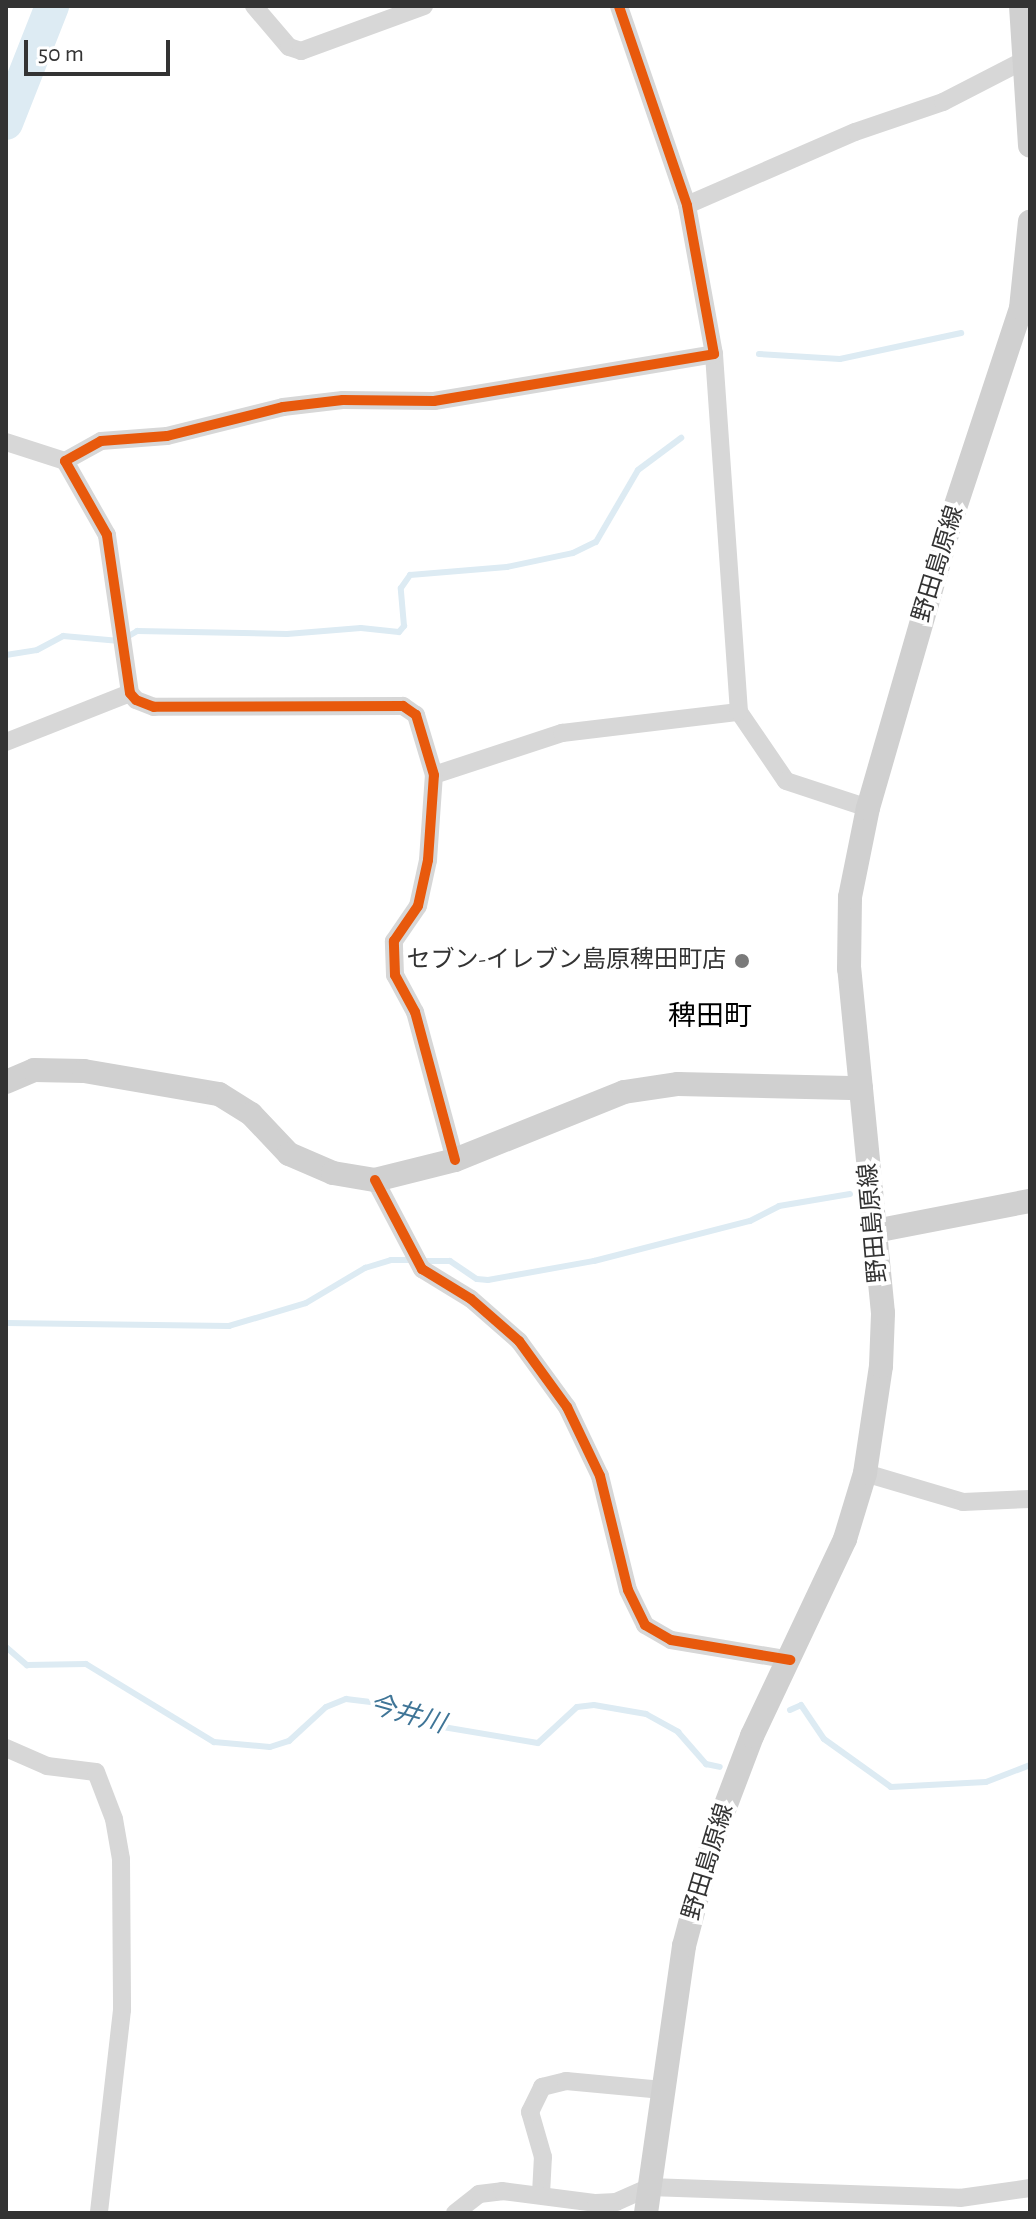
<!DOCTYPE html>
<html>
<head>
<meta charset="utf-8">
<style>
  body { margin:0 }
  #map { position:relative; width:1036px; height:2219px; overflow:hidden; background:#fff; font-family:"Alegreya Sans","Noto Sans JP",sans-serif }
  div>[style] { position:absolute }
  .stream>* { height:6px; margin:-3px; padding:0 3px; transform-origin:3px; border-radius:3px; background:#ddebf3 }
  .river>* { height:34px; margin:-17px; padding:0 17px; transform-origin:17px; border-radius:17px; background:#ddebf3 }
  .street>* { height:18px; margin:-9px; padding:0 9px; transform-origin:9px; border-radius:9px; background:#d7d7d7 }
  .secondary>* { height:24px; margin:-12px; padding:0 12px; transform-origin:12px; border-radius:12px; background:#d0d0d0 }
  .cycleway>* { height:10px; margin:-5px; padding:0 5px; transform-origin:5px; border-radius:5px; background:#e8590c }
  .dots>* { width:22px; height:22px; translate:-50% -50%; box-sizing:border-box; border:4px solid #fff; border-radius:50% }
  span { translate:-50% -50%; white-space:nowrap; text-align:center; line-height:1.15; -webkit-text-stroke:8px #fff; paint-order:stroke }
  .street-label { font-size:24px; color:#333 }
  .poi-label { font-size:24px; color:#333 }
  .right { translate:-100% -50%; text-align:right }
  .water-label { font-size:26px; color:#3f7597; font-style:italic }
  .quarter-label { font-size:28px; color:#000 }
  .frame { position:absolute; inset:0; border:8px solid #333; pointer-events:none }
  .scale { position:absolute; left:24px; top:40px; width:146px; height:36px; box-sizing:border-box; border:4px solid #333; border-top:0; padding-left:10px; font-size:24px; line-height:28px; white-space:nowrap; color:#333; -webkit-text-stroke:6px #fff; paint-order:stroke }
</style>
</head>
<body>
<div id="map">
  <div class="stream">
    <div style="left:759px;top:354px;width:81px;rotate:3.5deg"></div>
    <div style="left:840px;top:359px;width:124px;rotate:-12.1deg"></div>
    <div style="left:6px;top:655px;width:31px;rotate:-9deg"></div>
    <div style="left:37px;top:650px;width:30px;rotate:-28deg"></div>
    <div style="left:63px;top:636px;width:57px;rotate:5deg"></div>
    <div style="left:120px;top:641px;width:20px;rotate:-30deg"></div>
    <div style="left:137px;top:631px;width:150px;rotate:1.1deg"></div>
    <div style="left:287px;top:634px;width:74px;rotate:-4.6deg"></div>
    <div style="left:361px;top:628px;width:38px;rotate:6deg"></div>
    <div style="left:399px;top:632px;width:8px;rotate:-50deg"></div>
    <div style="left:404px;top:626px;width:38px;rotate:-95deg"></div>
    <div style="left:401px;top:588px;width:16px;rotate:-55deg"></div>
    <div style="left:410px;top:575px;width:97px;rotate:-4.7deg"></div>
    <div style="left:507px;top:567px;width:67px;rotate:-12deg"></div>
    <div style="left:573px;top:553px;width:25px;rotate:-26deg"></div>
    <div style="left:596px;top:542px;width:83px;rotate:-59.7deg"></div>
    <div style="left:638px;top:470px;width:54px;rotate:-36.7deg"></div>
    <div style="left:423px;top:1261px;width:27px"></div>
    <div style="left:450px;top:1261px;width:32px;rotate:34deg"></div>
    <div style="left:477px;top:1279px;width:11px;rotate:5deg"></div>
    <div style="left:488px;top:1280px;width:108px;rotate:-10.2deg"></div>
    <div style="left:594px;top:1261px;width:161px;rotate:-14.4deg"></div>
    <div style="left:750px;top:1221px;width:33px;rotate:-27deg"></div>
    <div style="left:779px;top:1206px;width:72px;rotate:-9.6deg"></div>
    <div style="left:6px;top:1323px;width:223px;rotate:0.8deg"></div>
    <div style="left:229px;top:1326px;width:80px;rotate:-16.6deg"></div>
    <div style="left:306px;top:1303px;width:69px;rotate:-30.7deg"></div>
    <div style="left:365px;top:1268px;width:27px;rotate:-17deg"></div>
    <div style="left:391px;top:1260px;width:21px"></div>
    <div style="left:6px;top:1647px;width:28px;rotate:41deg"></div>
    <div style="left:27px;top:1665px;width:59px;rotate:-1deg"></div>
    <div style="left:86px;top:1664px;width:150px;rotate:31.4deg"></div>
    <div style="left:214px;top:1742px;width:56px;rotate:5.1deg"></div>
    <div style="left:270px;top:1747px;width:20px;rotate:-18deg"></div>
    <div style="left:289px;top:1741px;width:50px;rotate:-42.6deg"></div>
    <div style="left:326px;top:1707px;width:22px;rotate:-22deg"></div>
    <div style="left:346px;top:1699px;width:35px;rotate:7deg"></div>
    <div style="left:381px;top:1703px;width:66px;rotate:21.2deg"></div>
    <div style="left:443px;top:1727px;width:96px;rotate:9.6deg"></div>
    <div style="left:538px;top:1743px;width:53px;rotate:-42.7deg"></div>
    <div style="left:577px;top:1707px;width:17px;rotate:-7deg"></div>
    <div style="left:594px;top:1705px;width:53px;rotate:9.8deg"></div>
    <div style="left:646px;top:1714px;width:37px;rotate:29deg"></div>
    <div style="left:678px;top:1732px;width:43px;rotate:48.8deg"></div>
    <div style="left:706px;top:1764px;width:14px;rotate:12deg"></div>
    <div style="left:790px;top:1710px;width:12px;rotate:-24deg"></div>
    <div style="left:801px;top:1705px;width:41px;rotate:55.9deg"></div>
    <div style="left:824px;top:1739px;width:82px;rotate:35.6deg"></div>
    <div style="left:891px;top:1787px;width:95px;rotate:-3deg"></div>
    <div style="left:986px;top:1782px;width:47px;rotate:-21.1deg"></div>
  </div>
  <div class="river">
    <div style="left:6px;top:123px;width:126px;rotate:-68.5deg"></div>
  </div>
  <div class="street">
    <div style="left:254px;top:6px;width:54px;rotate:49.5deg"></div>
    <div style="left:289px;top:47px;width:13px;rotate:18deg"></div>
    <div style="left:301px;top:51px;width:131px;rotate:-20.1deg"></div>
    <div style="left:687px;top:205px;width:183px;rotate:-23.5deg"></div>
    <div style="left:855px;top:132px;width:93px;rotate:-18.8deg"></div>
    <div style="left:943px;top:102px;width:98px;rotate:-27.3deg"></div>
    <div style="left:6px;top:442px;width:62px;rotate:17.9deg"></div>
    <div style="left:739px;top:712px;width:83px;rotate:55.7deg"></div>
    <div style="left:786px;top:781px;width:86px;rotate:18.2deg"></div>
    <div style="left:6px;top:742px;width:133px;rotate:-21.6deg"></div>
    <div style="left:434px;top:775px;width:135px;rotate:-18.2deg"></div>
    <div style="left:562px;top:733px;width:178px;rotate:-6.8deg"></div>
    <div style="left:739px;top:712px;width:359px;rotate:-94deg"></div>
    <div style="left:455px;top:1160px;width:153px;rotate:-105.1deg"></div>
    <div style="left:415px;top:1012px;width:42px;rotate:-118.4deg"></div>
    <div style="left:395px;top:975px;width:34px;rotate:-92deg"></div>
    <div style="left:394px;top:941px;width:42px;rotate:-55.6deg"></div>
    <div style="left:418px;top:906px;width:47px;rotate:-77.7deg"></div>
    <div style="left:428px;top:860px;width:85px;rotate:-86deg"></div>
    <div style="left:434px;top:775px;width:63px;rotate:-106.7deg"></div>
    <div style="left:416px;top:715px;width:16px;rotate:-145deg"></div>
    <div style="left:403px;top:706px;width:249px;rotate:179.8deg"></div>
    <div style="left:154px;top:707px;width:19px;rotate:-159deg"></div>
    <div style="left:136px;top:700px;width:9px;rotate:-131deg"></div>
    <div style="left:130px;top:693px;width:160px;rotate:-98.3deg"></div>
    <div style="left:107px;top:535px;width:85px;rotate:-119.6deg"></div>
    <div style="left:65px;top:461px;width:41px;rotate:-29.1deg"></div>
    <div style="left:101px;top:441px;width:66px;rotate:-4.3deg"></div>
    <div style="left:167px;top:436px;width:120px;rotate:-14deg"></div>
    <div style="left:283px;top:407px;width:60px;rotate:-6.7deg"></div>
    <div style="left:343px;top:400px;width:91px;rotate:0.6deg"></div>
    <div style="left:434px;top:401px;width:284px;rotate:-9.5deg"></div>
    <div style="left:714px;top:354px;width:151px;rotate:-100.3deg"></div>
    <div style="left:687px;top:205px;width:210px;rotate:-108.9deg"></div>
    <div style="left:375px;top:1180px;width:101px;rotate:62.2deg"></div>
    <div style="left:422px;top:1269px;width:57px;rotate:31.5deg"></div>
    <div style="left:471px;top:1299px;width:64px;rotate:41.2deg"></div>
    <div style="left:519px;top:1341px;width:82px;rotate:54deg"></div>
    <div style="left:567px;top:1407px;width:76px;rotate:64.4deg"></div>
    <div style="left:600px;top:1476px;width:117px;rotate:76.2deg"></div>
    <div style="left:628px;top:1590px;width:39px;rotate:64deg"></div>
    <div style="left:645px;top:1625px;width:30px;rotate:30deg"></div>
    <div style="left:671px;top:1640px;width:121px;rotate:9.5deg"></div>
    <div style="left:865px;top:1473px;width:102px;rotate:16.5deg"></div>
    <div style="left:963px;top:1502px;width:67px;rotate:-2.6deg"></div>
    <div style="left:6px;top:1748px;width:45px;rotate:23.7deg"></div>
    <div style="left:47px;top:1766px;width:49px;rotate:7deg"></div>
    <div style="left:96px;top:1772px;width:50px;rotate:69deg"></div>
    <div style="left:114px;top:1819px;width:41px;rotate:80.1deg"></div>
    <div style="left:121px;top:1859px;width:151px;rotate:89.6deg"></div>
    <div style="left:122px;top:2010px;width:204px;rotate:96.5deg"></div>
    <div style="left:541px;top:2194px;width:37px;rotate:-87deg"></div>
    <div style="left:543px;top:2157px;width:47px;rotate:-106.1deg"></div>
    <div style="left:530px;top:2112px;width:28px;rotate:-64deg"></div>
    <div style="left:542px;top:2087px;width:25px;rotate:-14deg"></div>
    <div style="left:566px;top:2081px;width:97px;rotate:5.3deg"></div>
    <div style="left:455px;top:2213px;width:31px;rotate:-38deg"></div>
    <div style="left:479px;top:2194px;width:23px;rotate:-7deg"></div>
    <div style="left:502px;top:2191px;width:95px;rotate:7.3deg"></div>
    <div style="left:596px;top:2203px;width:20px;rotate:-3deg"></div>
    <div style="left:616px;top:2202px;width:36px;rotate:-24deg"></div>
    <div style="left:649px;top:2187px;width:311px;rotate:2deg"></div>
    <div style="left:960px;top:2198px;width:71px;rotate:-8.1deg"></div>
  </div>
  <div class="secondary">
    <div style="left:1021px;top:6px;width:140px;rotate:86.3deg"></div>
    <div style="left:6px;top:1082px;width:30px;rotate:-23deg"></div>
    <div style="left:34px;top:1070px;width:50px;rotate:1.1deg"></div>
    <div style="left:84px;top:1071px;width:137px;rotate:9.7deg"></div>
    <div style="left:219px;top:1094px;width:38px;rotate:32deg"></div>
    <div style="left:251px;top:1114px;width:55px;rotate:46.5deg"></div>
    <div style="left:289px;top:1154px;width:48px;rotate:23.4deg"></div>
    <div style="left:333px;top:1173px;width:43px;rotate:9.5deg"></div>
    <div style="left:375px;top:1180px;width:82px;rotate:-14deg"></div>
    <div style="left:455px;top:1160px;width:182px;rotate:-21.9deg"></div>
    <div style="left:624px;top:1092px;width:55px;rotate:-8.4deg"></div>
    <div style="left:678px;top:1084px;width:183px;rotate:1.3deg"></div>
    <div style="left:875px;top:1231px;width:158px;rotate:-11deg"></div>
    <div style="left:646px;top:2213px;width:270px;rotate:-81.9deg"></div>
    <div style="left:684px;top:1946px;width:106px;rotate:-75.2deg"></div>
    <div style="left:711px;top:1844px;width:116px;rotate:-69.2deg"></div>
    <div style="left:752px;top:1736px;width:218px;rotate:-64.7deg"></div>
    <div style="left:845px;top:1539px;width:69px;rotate:-73.1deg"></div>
    <div style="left:865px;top:1473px;width:108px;rotate:-81.5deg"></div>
    <div style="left:881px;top:1366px;width:53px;rotate:-87.8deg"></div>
    <div style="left:883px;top:1313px;width:346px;rotate:-95.6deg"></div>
    <div style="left:849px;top:969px;width:72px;rotate:-89.2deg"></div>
    <div style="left:850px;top:897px;width:91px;rotate:-78.6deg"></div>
    <div style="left:868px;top:808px;width:303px;rotate:-73.9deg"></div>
    <div style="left:952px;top:517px;width:220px;rotate:-71.7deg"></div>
    <div style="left:1021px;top:308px;width:87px;rotate:-84.1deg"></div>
  </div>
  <div class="cycleway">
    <div style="left:455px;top:1160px;width:153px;rotate:-105.1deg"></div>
    <div style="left:415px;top:1012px;width:42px;rotate:-118.4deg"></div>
    <div style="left:395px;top:975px;width:34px;rotate:-92deg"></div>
    <div style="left:394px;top:941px;width:42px;rotate:-55.6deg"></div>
    <div style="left:418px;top:906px;width:47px;rotate:-77.7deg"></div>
    <div style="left:428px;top:860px;width:85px;rotate:-86deg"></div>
    <div style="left:434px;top:775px;width:63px;rotate:-106.7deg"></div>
    <div style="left:416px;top:715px;width:16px;rotate:-145deg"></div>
    <div style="left:403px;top:706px;width:249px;rotate:179.8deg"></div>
    <div style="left:154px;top:707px;width:19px;rotate:-159deg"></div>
    <div style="left:136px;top:700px;width:9px;rotate:-131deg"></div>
    <div style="left:130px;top:693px;width:160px;rotate:-98.3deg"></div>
    <div style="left:107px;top:535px;width:85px;rotate:-119.6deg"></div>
    <div style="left:65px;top:461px;width:41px;rotate:-29.1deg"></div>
    <div style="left:101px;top:441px;width:66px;rotate:-4.3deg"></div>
    <div style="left:167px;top:436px;width:120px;rotate:-14deg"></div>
    <div style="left:283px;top:407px;width:60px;rotate:-6.7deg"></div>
    <div style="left:343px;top:400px;width:91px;rotate:0.6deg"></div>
    <div style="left:434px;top:401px;width:284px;rotate:-9.5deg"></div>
    <div style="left:714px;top:354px;width:151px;rotate:-100.3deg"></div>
    <div style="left:687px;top:205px;width:210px;rotate:-108.9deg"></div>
    <div style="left:375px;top:1180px;width:101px;rotate:62.2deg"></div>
    <div style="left:422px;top:1269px;width:57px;rotate:31.5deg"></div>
    <div style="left:471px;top:1299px;width:64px;rotate:41.2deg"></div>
    <div style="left:519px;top:1341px;width:82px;rotate:54deg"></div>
    <div style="left:567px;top:1407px;width:76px;rotate:64.4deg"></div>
    <div style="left:600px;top:1476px;width:117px;rotate:76.2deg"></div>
    <div style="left:628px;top:1590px;width:39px;rotate:64deg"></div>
    <div style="left:645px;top:1625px;width:30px;rotate:30deg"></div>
    <div style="left:671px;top:1640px;width:121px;rotate:9.5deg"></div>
  </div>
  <div class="dots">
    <div style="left:742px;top:961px;background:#7a7a7a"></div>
  </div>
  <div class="street-label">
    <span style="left:939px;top:564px;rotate:-73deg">野田島原線</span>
    <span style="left:874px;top:1223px;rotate:-95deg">野田島原線</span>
    <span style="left:709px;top:1862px;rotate:-73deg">野田島原線</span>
  </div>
  <div class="poi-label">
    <span class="right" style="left:726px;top:961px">セブン-イレブン島原稗田町店</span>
  </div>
  <div class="water-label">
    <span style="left:407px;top:1715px;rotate:16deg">今井川</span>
  </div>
  <div class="quarter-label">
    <span style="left:710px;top:1017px">稗田町</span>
  </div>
  <div class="frame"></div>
  <div class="scale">50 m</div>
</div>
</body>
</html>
